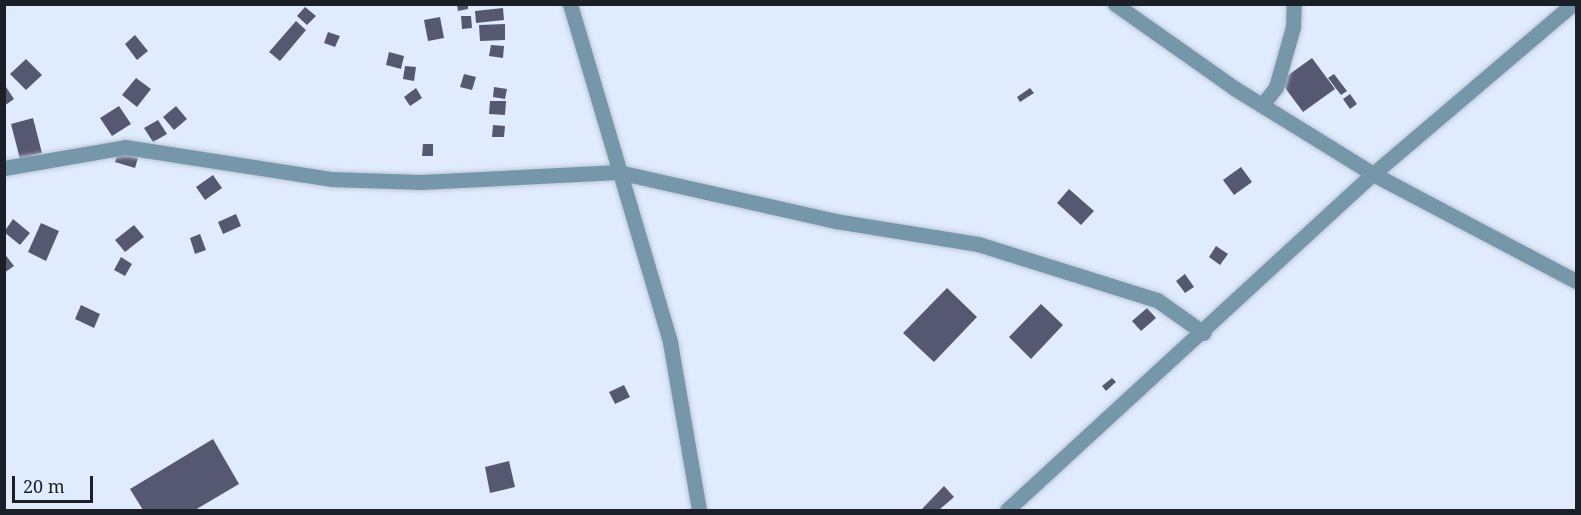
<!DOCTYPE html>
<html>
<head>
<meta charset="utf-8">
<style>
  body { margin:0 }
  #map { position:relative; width:1581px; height:515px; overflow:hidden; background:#e0ecfd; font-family:"Noto Serif",serif }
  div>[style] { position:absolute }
  .building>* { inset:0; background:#565872 }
  .roads { filter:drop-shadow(0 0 2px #bdc7d7) drop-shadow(0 0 2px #bdc7d7) }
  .minor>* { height:15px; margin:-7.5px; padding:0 7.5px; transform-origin:7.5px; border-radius:7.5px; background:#7697aa }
  .tertiary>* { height:15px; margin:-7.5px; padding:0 7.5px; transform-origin:7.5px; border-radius:7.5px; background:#7697aa }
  span { translate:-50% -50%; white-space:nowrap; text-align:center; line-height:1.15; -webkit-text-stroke:6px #e0ecfd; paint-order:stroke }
  .frame { position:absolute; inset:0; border:6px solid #1b2028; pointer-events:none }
  .scale { position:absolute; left:12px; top:476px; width:81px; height:27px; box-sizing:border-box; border:3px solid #1b2028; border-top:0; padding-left:8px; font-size:18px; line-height:21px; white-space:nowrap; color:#1b2028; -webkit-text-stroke:4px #e0ecfd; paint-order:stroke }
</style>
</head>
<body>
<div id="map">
  <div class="building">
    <div style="clip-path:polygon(457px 4px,468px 4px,468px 9px,458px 11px)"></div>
    <div style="clip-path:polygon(305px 7px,316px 16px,307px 25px,297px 16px)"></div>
    <div style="clip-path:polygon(503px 8px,504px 20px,476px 23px,475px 11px)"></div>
    <div style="clip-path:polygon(461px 16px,471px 16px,472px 28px,462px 29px)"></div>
    <div style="clip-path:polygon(440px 17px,444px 38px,428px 41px,424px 20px)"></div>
    <div style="clip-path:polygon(296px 21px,306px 30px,280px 61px,269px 52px)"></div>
    <div style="clip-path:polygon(505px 24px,505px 40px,480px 41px,479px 25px)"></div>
    <div style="clip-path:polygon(328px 32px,340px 36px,335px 47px,324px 43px)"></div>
    <div style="clip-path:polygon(135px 35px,148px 51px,137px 60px,125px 44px)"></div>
    <div style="clip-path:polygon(491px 45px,504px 46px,503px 58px,489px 56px)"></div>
    <div style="clip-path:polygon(389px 52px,404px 56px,401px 69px,386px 65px)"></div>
    <div style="clip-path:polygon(1312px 58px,1335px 89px,1303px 112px,1280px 81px)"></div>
    <div style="clip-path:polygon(26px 59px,42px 75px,26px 90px,10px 74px)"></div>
    <div style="clip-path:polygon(405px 66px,416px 67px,414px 81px,403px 79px)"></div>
    <div style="clip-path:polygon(464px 74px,476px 77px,472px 90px,460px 87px)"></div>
    <div style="clip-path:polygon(1334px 74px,1347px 91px,1341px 95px,1328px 78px)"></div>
    <div style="clip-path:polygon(136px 78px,151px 89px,137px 107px,122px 95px)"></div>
    <div style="clip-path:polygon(4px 84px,14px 99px,4px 106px)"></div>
    <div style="clip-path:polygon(494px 87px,507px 89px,505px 99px,493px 97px)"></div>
    <div style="clip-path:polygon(416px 88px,422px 98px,410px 106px,404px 97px)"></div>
    <div style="clip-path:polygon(1030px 88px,1034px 93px,1020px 102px,1017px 97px)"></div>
    <div style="clip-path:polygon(1350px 94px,1357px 104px,1350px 109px,1343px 99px)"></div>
    <div style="clip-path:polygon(490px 101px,506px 101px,505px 115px,489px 114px)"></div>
    <div style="clip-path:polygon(119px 106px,131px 124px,112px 136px,100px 118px)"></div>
    <div style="clip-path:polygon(176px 106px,187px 119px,174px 130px,163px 117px)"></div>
    <div style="clip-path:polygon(33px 118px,42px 153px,20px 159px,11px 124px)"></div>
    <div style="clip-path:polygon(158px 120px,167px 134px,153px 142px,144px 128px)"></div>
    <div style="clip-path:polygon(493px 125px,505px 126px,504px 137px,492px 137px)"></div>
    <div style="clip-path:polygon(423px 144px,433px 144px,433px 156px,422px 156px)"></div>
    <div style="clip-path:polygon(118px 152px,138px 158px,135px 168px,115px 162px)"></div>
    <div style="clip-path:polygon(1241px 167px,1252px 182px,1234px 195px,1223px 180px)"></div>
    <div style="clip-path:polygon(213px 175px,222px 188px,205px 200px,196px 187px)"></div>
    <div style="clip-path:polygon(1069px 189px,1094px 211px,1081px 225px,1057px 203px)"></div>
    <div style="clip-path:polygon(236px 214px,241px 226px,223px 234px,218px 222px)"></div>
    <div style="clip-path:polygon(13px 219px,30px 233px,20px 245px,4px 232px)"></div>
    <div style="clip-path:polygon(41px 223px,59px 231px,46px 261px,28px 252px)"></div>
    <div style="clip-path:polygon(134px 225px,144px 237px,125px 252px,115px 240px)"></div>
    <div style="clip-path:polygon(200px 234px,206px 250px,195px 254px,190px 238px)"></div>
    <div style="clip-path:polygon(1216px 246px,1228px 254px,1220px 265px,1209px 257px)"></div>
    <div style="clip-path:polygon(4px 253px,14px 266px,4px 273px)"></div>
    <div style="clip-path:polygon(121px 257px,132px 264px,125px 276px,114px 270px)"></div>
    <div style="clip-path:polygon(1185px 274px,1194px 287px,1185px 293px,1176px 281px)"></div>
    <div style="clip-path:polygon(947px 288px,977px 317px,934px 362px,903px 333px)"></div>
    <div style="clip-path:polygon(1041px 304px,1063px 325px,1031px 359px,1009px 337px)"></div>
    <div style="clip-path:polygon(81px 305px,100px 314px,94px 328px,75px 319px)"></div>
    <div style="clip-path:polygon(1147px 308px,1156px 318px,1141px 331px,1132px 321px)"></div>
    <div style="clip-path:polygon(1112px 378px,1116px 382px,1106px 391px,1102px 386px)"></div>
    <div style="clip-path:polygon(624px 385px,630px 397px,615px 404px,609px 392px)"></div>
    <div style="clip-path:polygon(213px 439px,239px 484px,195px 510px,143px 510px,130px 489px)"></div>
    <div style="clip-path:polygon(509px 461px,515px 487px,490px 493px,485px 467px)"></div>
    <div style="clip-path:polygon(944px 486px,954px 497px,939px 510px,921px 510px)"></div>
  </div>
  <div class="roads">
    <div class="minor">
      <div style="left:570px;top:4px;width:352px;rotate:73.5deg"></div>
      <div style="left:670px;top:342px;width:170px;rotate:80.2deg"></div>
      <div style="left:1115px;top:4px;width:146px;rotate:35.2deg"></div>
      <div style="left:1234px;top:88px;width:163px;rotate:31.7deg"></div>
      <div style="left:1262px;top:105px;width:23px;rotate:-52deg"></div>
      <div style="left:1276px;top:87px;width:62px;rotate:-74.2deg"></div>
      <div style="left:1293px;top:27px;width:23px;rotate:-88deg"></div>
      <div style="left:4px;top:168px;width:123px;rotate:-9.8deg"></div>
      <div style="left:125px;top:147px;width:208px;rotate:8.8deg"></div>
      <div style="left:331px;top:179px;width:90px;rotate:1.9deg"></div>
      <div style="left:421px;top:182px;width:197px;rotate:-2.9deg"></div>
      <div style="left:618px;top:172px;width:223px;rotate:12.7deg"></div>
      <div style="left:836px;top:221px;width:144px;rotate:9.2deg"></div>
      <div style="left:978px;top:244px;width:188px;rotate:17.4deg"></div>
      <div style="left:1157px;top:300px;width:57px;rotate:35.1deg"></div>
    </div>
    <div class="tertiary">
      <div style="left:1373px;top:174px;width:229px;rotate:27.8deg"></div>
      <div style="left:1007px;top:510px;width:497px;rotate:-42.6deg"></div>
      <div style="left:1373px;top:174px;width:262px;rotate:-40.4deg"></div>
    </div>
  </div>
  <div class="frame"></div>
  <div class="scale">20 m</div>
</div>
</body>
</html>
